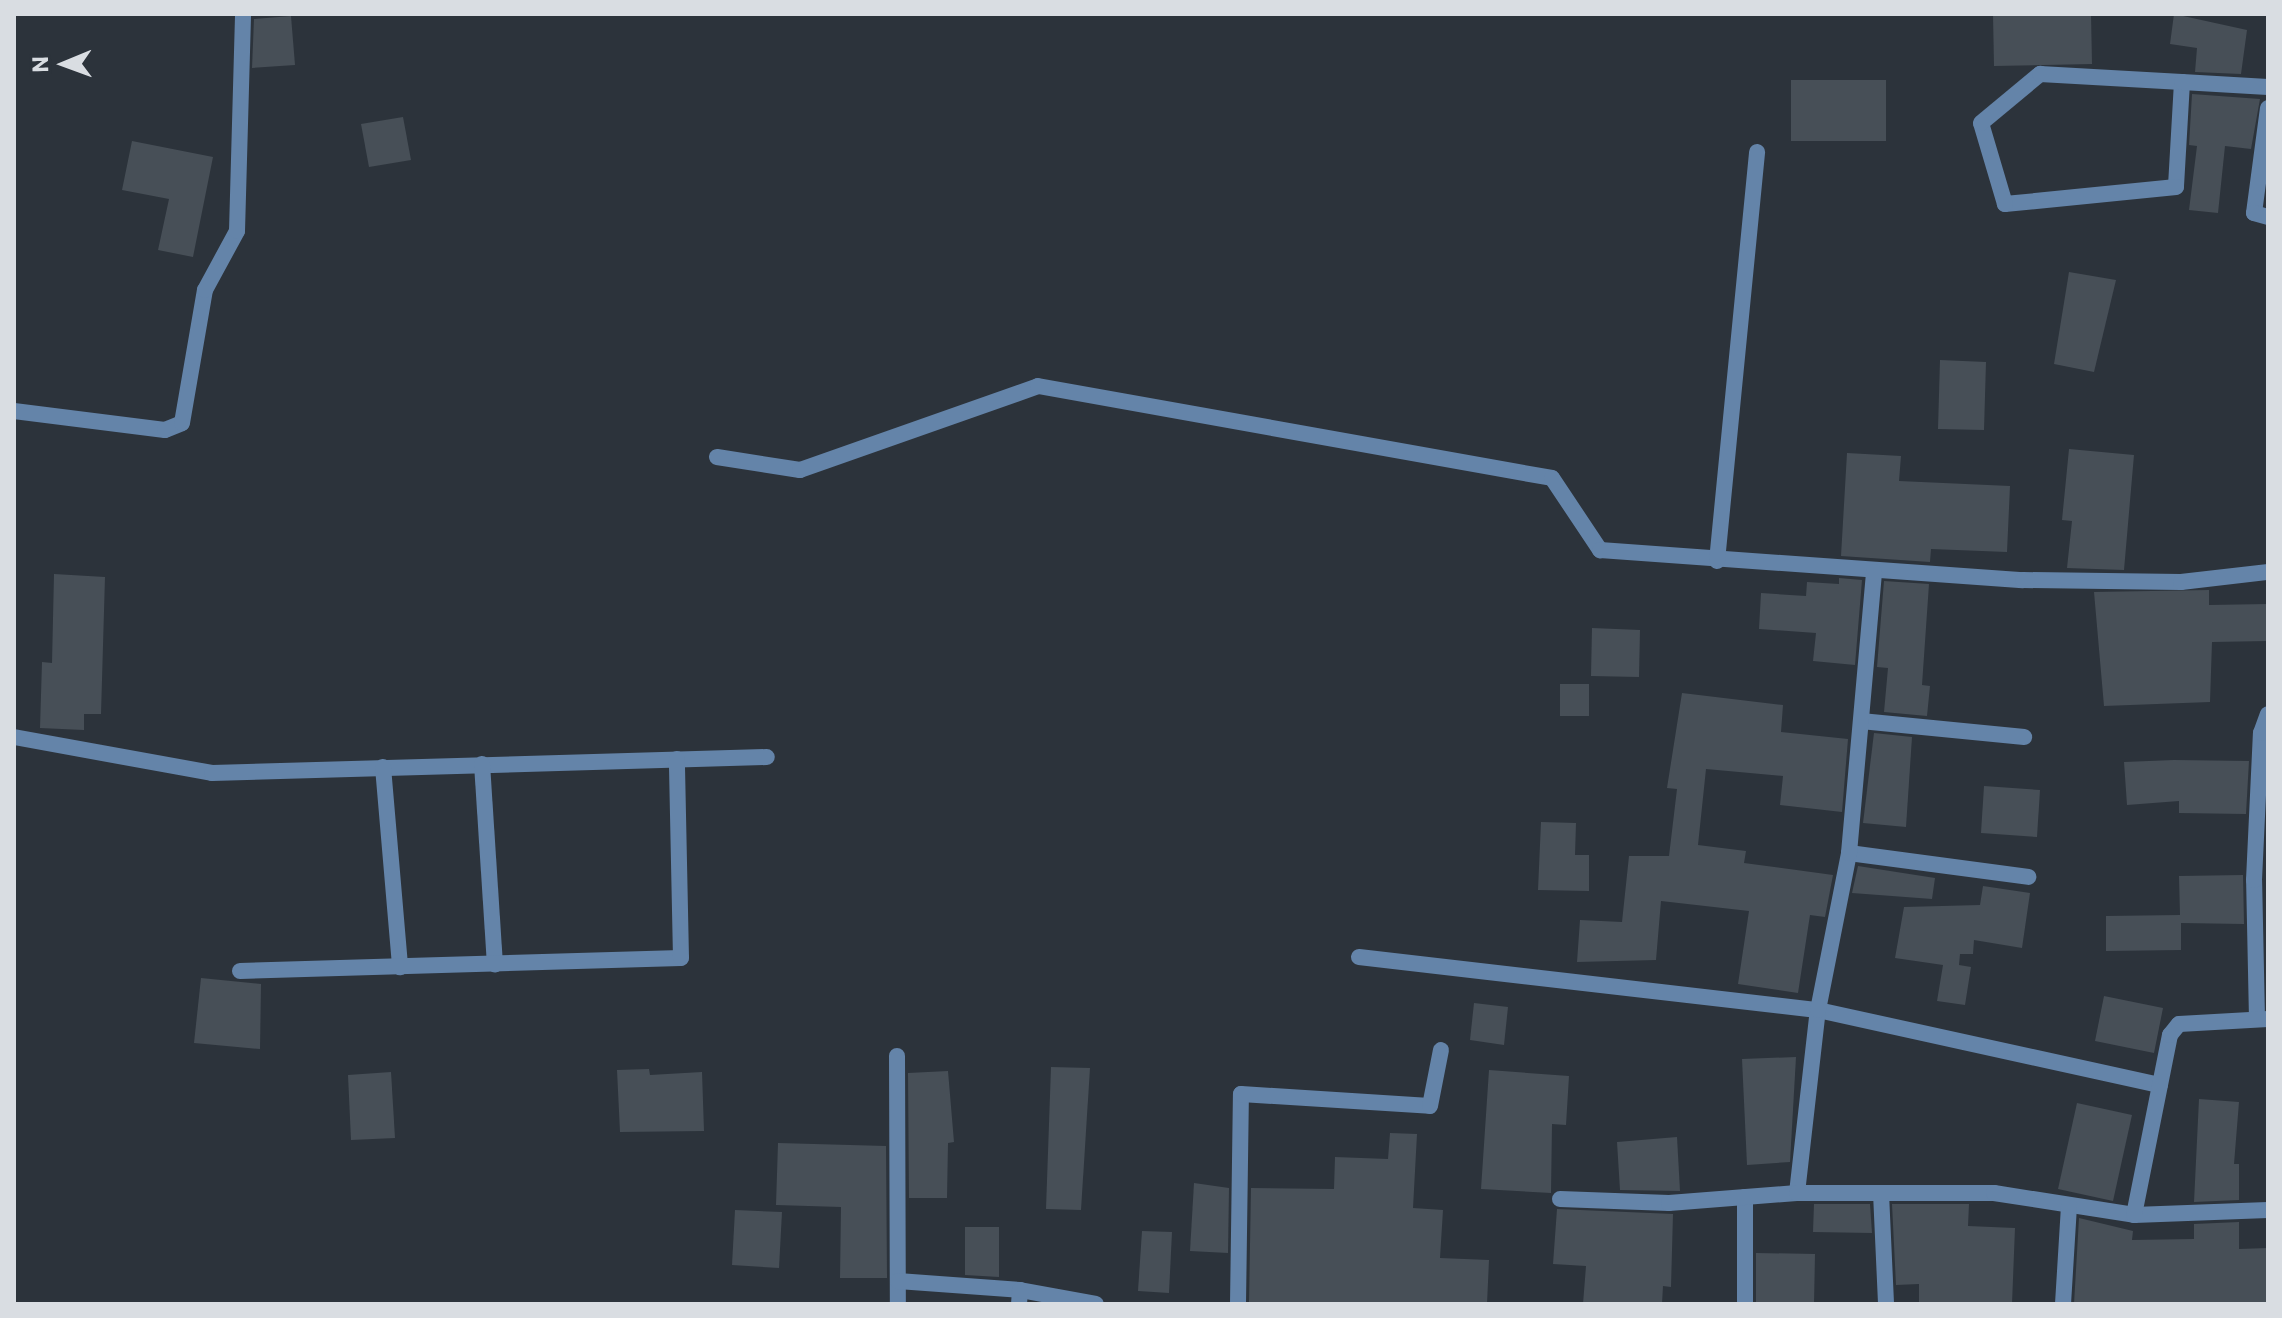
<!DOCTYPE html>
<html>
<head>
<meta charset="utf-8">
<style>
  body { margin:0 }
  #map { position:relative; width:2282px; height:1318px; overflow:hidden; background:#2c333b; font-family:Commissioner,sans-serif }
  div>[style] { position:absolute }
  .building>* { inset:0; background:#474f57 }
  .minor>* { height:16px; margin:-8px; padding:0 8px; transform-origin:8px; border-radius:8px; background:#6484a9 }
  span { translate:-50% -50%; white-space:nowrap; text-align:center; line-height:1.15; -webkit-text-stroke:8px #2c333b; paint-order:stroke }
  .frame { position:absolute; inset:0; border:16px solid #d9dde2; pointer-events:none }
  .north { position:absolute; left:24px; top:24px; width:80px; height:80px; -webkit-text-stroke:6px #2c333b; paint-order:stroke; rotate:269deg; font-size:22px; font-weight:700; line-height:32px; text-align:center; color:#d9dde2 }
  .north::after { content:''; display:block; margin:auto; width:28px; height:36px; background:#d9dde2; clip-path:polygon(50% 0,100% 100%,50% 72%,0 100%) }
</style>
</head>
<body>
<div id="map">
  <div class="building">
    <div style="clip-path:polygon(1993px 14px,2091px 14px,2092px 64px,1994px 66px)"></div>
    <div style="clip-path:polygon(2174px 14px,2247px 30px,2241px 74px,2195px 72px,2197px 48px,2170px 44px)"></div>
    <div style="clip-path:polygon(291px 16px,295px 65px,252px 68px,254px 19px)"></div>
    <div style="clip-path:polygon(1791px 80px,1886px 80px,1886px 141px,1791px 141px)"></div>
    <div style="clip-path:polygon(2192px 94px,2260px 99px,2251px 149px,2225px 146px,2218px 213px,2189px 210px,2197px 146px,2189px 145px)"></div>
    <div style="clip-path:polygon(403px 117px,411px 160px,369px 167px,361px 124px)"></div>
    <div style="clip-path:polygon(132px 141px,213px 157px,193px 257px,158px 250px,169px 199px,122px 190px)"></div>
    <div style="clip-path:polygon(2069px 272px,2116px 280px,2094px 372px,2054px 364px)"></div>
    <div style="clip-path:polygon(1940px 360px,1986px 362px,1984px 430px,1938px 429px)"></div>
    <div style="clip-path:polygon(2069px 449px,2134px 455px,2124px 570px,2067px 568px,2072px 521px,2062px 520px)"></div>
    <div style="clip-path:polygon(1847px 453px,1901px 456px,1899px 481px,2010px 486px,2007px 552px,1931px 549px,1930px 562px,1841px 556px)"></div>
    <div style="clip-path:polygon(54px 574px,105px 577px,101px 714px,84px 714px,84px 730px,40px 728px,42px 662px,52px 663px)"></div>
    <div style="clip-path:polygon(1839px 578px,1862px 580px,1855px 665px,1813px 661px,1816px 633px,1759px 629px,1761px 593px,1806px 596px,1807px 582px,1839px 584px)"></div>
    <div style="clip-path:polygon(1884px 581px,1929px 584px,1922px 685px,1930px 686px,1927px 716px,1884px 712px,1888px 668px,1877px 667px)"></div>
    <div style="clip-path:polygon(2209px 590px,2209px 605px,2268px 604px,2268px 641px,2212px 642px,2210px 702px,2104px 706px,2094px 592px)"></div>
    <div style="clip-path:polygon(1592px 628px,1640px 630px,1639px 677px,1591px 676px)"></div>
    <div style="clip-path:polygon(1560px 684px,1589px 684px,1589px 716px,1560px 716px)"></div>
    <div style="clip-path:polygon(1682px 693px,1783px 705px,1781px 732px,1848px 739px,1842px 812px,1780px 805px,1783px 776px,1706px 769px,1698px 845px,1746px 851px,1744px 863px,1833px 875px,1825px 917px,1810px 915px,1798px 993px,1738px 984px,1749px 911px,1661px 901px,1656px 960px,1577px 962px,1580px 920px,1622px 922px,1629px 856px,1669px 856px,1677px 789px,1667px 788px)"></div>
    <div style="clip-path:polygon(1874px 733px,1912px 737px,1906px 827px,1863px 823px)"></div>
    <div style="clip-path:polygon(2174px 760px,2249px 761px,2246px 814px,2179px 813px,2179px 801px,2127px 805px,2124px 762px)"></div>
    <div style="clip-path:polygon(1984px 786px,2040px 790px,2037px 837px,1981px 833px)"></div>
    <div style="clip-path:polygon(1541px 822px,1576px 823px,1575px 855px,1589px 855px,1589px 891px,1538px 890px)"></div>
    <div style="clip-path:polygon(1858px 866px,1935px 878px,1932px 899px,1852px 893px)"></div>
    <div style="clip-path:polygon(2243px 875px,2244px 924px,2181px 923px,2181px 950px,2106px 951px,2106px 916px,2180px 915px,2179px 876px)"></div>
    <div style="clip-path:polygon(1983px 886px,2030px 893px,2022px 948px,1974px 940px,1973px 954px,1960px 954px,1959px 965px,1971px 967px,1965px 1005px,1937px 1001px,1943px 965px,1895px 958px,1904px 907px,1980px 905px)"></div>
    <div style="clip-path:polygon(201px 978px,261px 984px,260px 1049px,194px 1043px)"></div>
    <div style="clip-path:polygon(2104px 996px,2163px 1008px,2154px 1053px,2095px 1041px)"></div>
    <div style="clip-path:polygon(1474px 1003px,1508px 1007px,1504px 1045px,1470px 1040px)"></div>
    <div style="clip-path:polygon(1796px 1057px,1790px 1162px,1747px 1165px,1742px 1059px)"></div>
    <div style="clip-path:polygon(1051px 1067px,1090px 1068px,1081px 1210px,1046px 1209px)"></div>
    <div style="clip-path:polygon(649px 1069px,650px 1075px,702px 1072px,704px 1131px,620px 1132px,617px 1070px)"></div>
    <div style="clip-path:polygon(1489px 1070px,1569px 1076px,1566px 1125px,1552px 1124px,1551px 1193px,1481px 1189px)"></div>
    <div style="clip-path:polygon(948px 1071px,954px 1142px,948px 1143px,947px 1198px,909px 1198px,908px 1073px)"></div>
    <div style="clip-path:polygon(391px 1072px,395px 1138px,351px 1140px,348px 1075px)"></div>
    <div style="clip-path:polygon(2199px 1099px,2239px 1102px,2234px 1164px,2239px 1164px,2239px 1200px,2194px 1202px)"></div>
    <div style="clip-path:polygon(2077px 1103px,2132px 1115px,2113px 1201px,2058px 1189px)"></div>
    <div style="clip-path:polygon(1390px 1133px,1417px 1134px,1413px 1208px,1443px 1210px,1440px 1258px,1489px 1260px,1487px 1304px,1249px 1302px,1251px 1188px,1334px 1189px,1335px 1157px,1388px 1159px)"></div>
    <div style="clip-path:polygon(1677px 1137px,1680px 1191px,1620px 1190px,1617px 1142px)"></div>
    <div style="clip-path:polygon(778px 1143px,886px 1146px,887px 1278px,840px 1278px,841px 1207px,776px 1205px)"></div>
    <div style="clip-path:polygon(1194px 1183px,1229px 1188px,1228px 1253px,1190px 1251px)"></div>
    <div style="clip-path:polygon(1814px 1204px,1870px 1204px,1872px 1233px,1813px 1232px)"></div>
    <div style="clip-path:polygon(1892px 1204px,1969px 1204px,1968px 1226px,2015px 1228px,2012px 1304px,1919px 1304px,1919px 1284px,1896px 1285px)"></div>
    <div style="clip-path:polygon(1557px 1209px,1673px 1214px,1671px 1287px,1663px 1286px,1662px 1304px,1583px 1304px,1586px 1266px,1553px 1264px)"></div>
    <div style="clip-path:polygon(735px 1210px,782px 1212px,779px 1268px,732px 1265px)"></div>
    <div style="clip-path:polygon(2079px 1218px,2133px 1231px,2132px 1240px,2194px 1239px,2194px 1224px,2239px 1222px,2239px 1249px,2268px 1248px,2268px 1304px,2074px 1304px)"></div>
    <div style="clip-path:polygon(965px 1227px,999px 1227px,999px 1277px,965px 1275px)"></div>
    <div style="clip-path:polygon(1142px 1231px,1172px 1232px,1169px 1293px,1138px 1291px)"></div>
    <div style="clip-path:polygon(1756px 1253px,1815px 1254px,1814px 1304px,1756px 1304px)"></div>
  </div>
  <div class="minor">
    <div style="left:2182px;top:82px;width:105px;rotate:93.3deg"></div>
    <div style="left:2176px;top:187px;width:172px;rotate:174.3deg"></div>
    <div style="left:2005px;top:204px;width:84px;rotate:-106.5deg"></div>
    <div style="left:1981px;top:123px;width:77px;rotate:-39.7deg"></div>
    <div style="left:2040px;top:74px;width:142px;rotate:3.2deg"></div>
    <div style="left:2182px;top:82px;width:86px;rotate:3.3deg"></div>
    <div style="left:2268px;top:108px;width:106px;rotate:97.6deg"></div>
    <div style="left:2254px;top:213px;width:15px;rotate:16deg"></div>
    <div style="left:14px;top:411px;width:152px;rotate:7.2deg"></div>
    <div style="left:165px;top:430px;width:18px;rotate:-22deg"></div>
    <div style="left:182px;top:423px;width:135px;rotate:-80.2deg"></div>
    <div style="left:205px;top:290px;width:67px;rotate:-61.5deg"></div>
    <div style="left:237px;top:231px;width:217px;rotate:-88.4deg"></div>
    <div style="left:717px;top:457px;width:84px;rotate:8.9deg"></div>
    <div style="left:800px;top:470px;width:252px;rotate:-19.4deg"></div>
    <div style="left:1038px;top:386px;width:522px;rotate:10.15deg"></div>
    <div style="left:1552px;top:478px;width:87px;rotate:56.3deg"></div>
    <div style="left:1600px;top:550px;width:424px;rotate:4.1deg"></div>
    <div style="left:2023px;top:580px;width:158px;rotate:0.7deg"></div>
    <div style="left:2181px;top:582px;width:88px;rotate:-6.6deg"></div>
    <div style="left:1717px;top:561px;width:411px;rotate:-84.4deg"></div>
    <div style="left:1861px;top:721px;width:164px;rotate:5.6deg"></div>
    <div style="left:14px;top:737px;width:201px;rotate:10.3deg"></div>
    <div style="left:212px;top:773px;width:555px;rotate:-1.65deg"></div>
    <div style="left:482px;top:764px;width:201px;rotate:86.3deg"></div>
    <div style="left:383px;top:767px;width:201px;rotate:85.1deg"></div>
    <div style="left:1849px;top:853px;width:181px;rotate:7.6deg"></div>
    <div style="left:1359px;top:957px;width:462px;rotate:6.6deg"></div>
    <div style="left:1818px;top:1010px;width:350px;rotate:12.4deg"></div>
    <div style="left:240px;top:971px;width:441px;rotate:-1.7deg"></div>
    <div style="left:681px;top:958px;width:199px;rotate:-91.2deg"></div>
    <div style="left:2257px;top:1019px;width:139px;rotate:-91.2deg"></div>
    <div style="left:2254px;top:880px;width:147px;rotate:-87.3deg"></div>
    <div style="left:2261px;top:733px;width:20px;rotate:-70deg"></div>
    <div style="left:897px;top:1056px;width:248px;rotate:89.8deg"></div>
    <div style="left:1797px;top:1193px;width:184px;rotate:-83.5deg"></div>
    <div style="left:1818px;top:1010px;width:160px;rotate:-78.8deg"></div>
    <div style="left:1849px;top:853px;width:282px;rotate:-84.9deg"></div>
    <div style="left:1881px;top:1193px;width:111px;rotate:87.4deg"></div>
    <div style="left:1745px;top:1197px;width:107px;rotate:90deg"></div>
    <div style="left:1560px;top:1199px;width:109px;rotate:2.1deg"></div>
    <div style="left:1669px;top:1203px;width:128px;rotate:-4.5deg"></div>
    <div style="left:1797px;top:1193px;width:197px"></div>
    <div style="left:1994px;top:1193px;width:142px;rotate:8.9deg"></div>
    <div style="left:2134px;top:1215px;width:134px;rotate:-2.1deg"></div>
    <div style="left:2134px;top:1215px;width:184px;rotate:-78.7deg"></div>
    <div style="left:2170px;top:1035px;width:14px;rotate:-51deg"></div>
    <div style="left:2179px;top:1024px;width:89px;rotate:-3.2deg"></div>
    <div style="left:898px;top:1281px;width:122px;rotate:4.2deg"></div>
    <div style="left:1020px;top:1290px;width:14px;rotate:94deg"></div>
    <div style="left:1020px;top:1290px;width:77px;rotate:10.4deg"></div>
    <div style="left:1238px;top:1304px;width:210px;rotate:-89.2deg"></div>
    <div style="left:1241px;top:1094px;width:189px;rotate:3.6deg"></div>
    <div style="left:1430px;top:1106px;width:57px;rotate:-78.9deg"></div>
    <div style="left:2063px;top:1304px;width:99px;rotate:-86.5deg"></div>
  </div>
  <div class="frame"></div>
  <div class="north">N</div>
</div>
</body>
</html>
